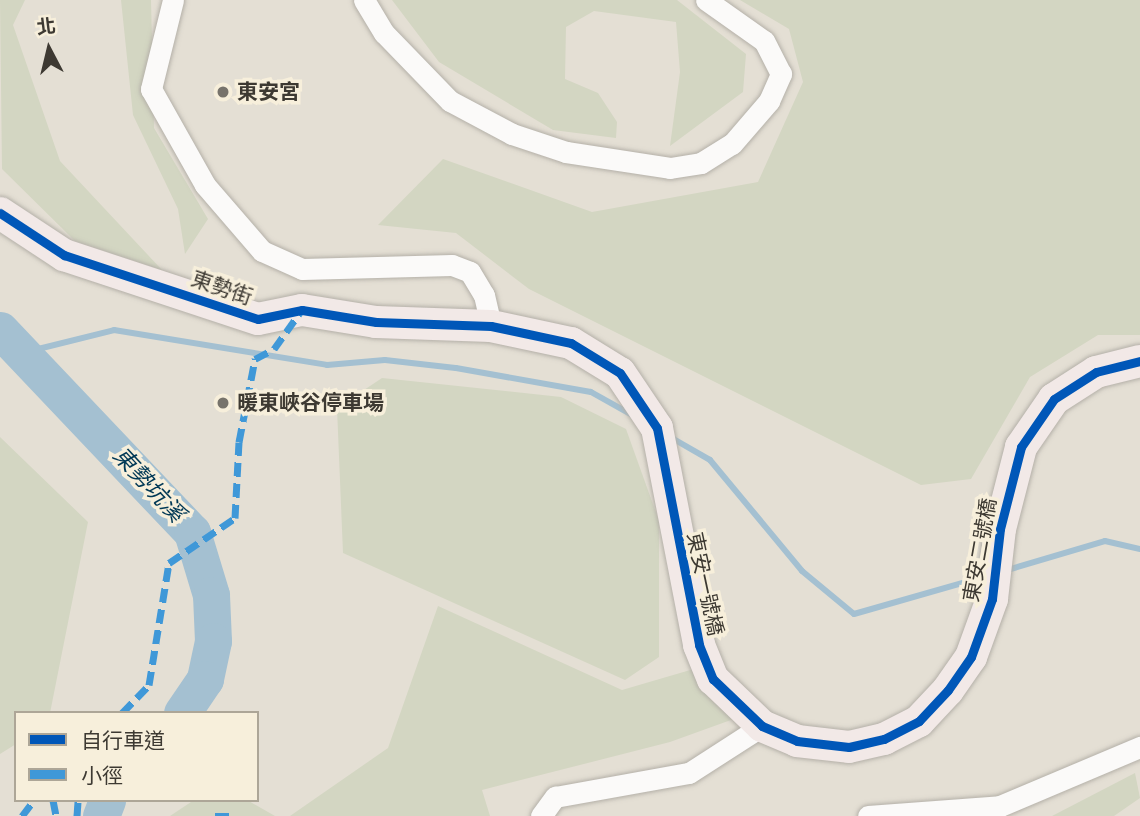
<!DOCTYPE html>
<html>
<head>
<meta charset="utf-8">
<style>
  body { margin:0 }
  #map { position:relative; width:1140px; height:816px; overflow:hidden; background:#e4dfd4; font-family:"Source Sans 3","Noto Sans TC",sans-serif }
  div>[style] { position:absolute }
  .green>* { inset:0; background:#d3d6c2 }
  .stream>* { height:6px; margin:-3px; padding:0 3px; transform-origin:3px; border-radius:3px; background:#a4c0d1 }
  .river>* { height:37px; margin:-18.5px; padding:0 18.5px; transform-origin:18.5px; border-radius:18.5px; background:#a4c0d1 }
  .roads { filter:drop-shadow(0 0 2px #b4b0a8) drop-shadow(0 0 2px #b4b0a8) }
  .minor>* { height:21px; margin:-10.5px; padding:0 10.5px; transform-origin:10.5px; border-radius:10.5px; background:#fbfaf9 }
  .primary>* { height:32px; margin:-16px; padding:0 16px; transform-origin:16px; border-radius:16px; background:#f2e9e7 }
  .quiet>* { height:7px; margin-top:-3.5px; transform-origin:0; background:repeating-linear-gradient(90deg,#3f98d8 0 14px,transparent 0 21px) }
  .cycleway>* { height:9px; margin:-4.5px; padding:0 4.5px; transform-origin:4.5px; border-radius:4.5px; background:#0057b8 }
  .dots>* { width:19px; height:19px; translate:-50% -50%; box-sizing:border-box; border:4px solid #f7efdb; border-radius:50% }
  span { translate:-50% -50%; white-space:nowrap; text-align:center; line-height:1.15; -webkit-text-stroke:7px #f7efdb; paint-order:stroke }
  .poi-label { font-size:21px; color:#3d3932; font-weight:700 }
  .left { translate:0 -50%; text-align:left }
  .street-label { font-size:21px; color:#3d3932 }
  .water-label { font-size:23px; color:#003855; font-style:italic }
  .legend { position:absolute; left:14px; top:711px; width:245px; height:91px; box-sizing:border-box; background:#f7efdb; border:2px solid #ada697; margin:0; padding:9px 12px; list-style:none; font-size:21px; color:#3d3932 }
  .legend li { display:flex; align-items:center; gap:14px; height:35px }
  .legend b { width:35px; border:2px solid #ada697 }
  .north { position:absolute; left:14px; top:14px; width:70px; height:70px; -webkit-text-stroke:5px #f7efdb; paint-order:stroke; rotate:353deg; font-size:19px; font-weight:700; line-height:28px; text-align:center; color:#3d3932 }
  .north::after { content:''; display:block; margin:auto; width:24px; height:32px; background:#3d3932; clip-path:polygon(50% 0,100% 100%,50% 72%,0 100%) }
</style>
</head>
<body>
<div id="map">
  <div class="green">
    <div style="clip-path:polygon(0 0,25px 0,13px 25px,60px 161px,162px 270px,75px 241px,2px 169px)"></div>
    <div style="clip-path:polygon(121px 0,151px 0,154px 128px,208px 219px,185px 254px,178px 209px,133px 115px)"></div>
    <div style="clip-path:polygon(392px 0,677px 0,746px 54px,743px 92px,670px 146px,680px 72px,676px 22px,594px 11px,566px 27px,565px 79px,598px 93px,617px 122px,616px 138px,553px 130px,439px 62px)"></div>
    <div style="clip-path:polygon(740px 0,1140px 0,1140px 335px,1098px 335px,1030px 377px,971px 479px,921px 485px,529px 289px,456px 233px,378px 225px,443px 159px,592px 212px,758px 182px,803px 82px,789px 29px)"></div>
    <div style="clip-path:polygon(382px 378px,561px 397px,626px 429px,659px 521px,659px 657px,625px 680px,343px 553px,337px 408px)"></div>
    <div style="clip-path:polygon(0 437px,88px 522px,50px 713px,16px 713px,16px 744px,0 754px)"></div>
    <div style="clip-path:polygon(438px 606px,622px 690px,721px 661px,742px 716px,670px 742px,482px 790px,490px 816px,290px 816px,388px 748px)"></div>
    <div style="clip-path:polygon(1135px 773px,1140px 798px,1114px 816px,1052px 816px)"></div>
    <div style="clip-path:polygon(194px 800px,247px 800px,275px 816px,170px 816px)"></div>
  </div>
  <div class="stream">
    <div style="left:18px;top:354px;width:99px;rotate:-14deg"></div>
    <div style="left:114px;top:330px;width:216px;rotate:9.3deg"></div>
    <div style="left:327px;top:365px;width:58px;rotate:-4.9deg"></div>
    <div style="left:385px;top:360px;width:71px;rotate:6.4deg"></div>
    <div style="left:456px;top:368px;width:137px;rotate:10.1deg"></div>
    <div style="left:591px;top:392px;width:49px;rotate:29.2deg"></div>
    <div style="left:670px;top:437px;width:46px;rotate:29.9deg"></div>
    <div style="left:710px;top:460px;width:144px;rotate:50.3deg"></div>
    <div style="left:802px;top:571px;width:67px;rotate:39.6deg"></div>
    <div style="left:854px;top:614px;width:134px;rotate:-16deg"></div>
    <div style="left:1004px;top:571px;width:105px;rotate:-16.5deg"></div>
    <div style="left:1105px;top:541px;width:36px;rotate:13deg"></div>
  </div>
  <div class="river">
    <div style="left:0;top:330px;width:279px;rotate:46.5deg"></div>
    <div style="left:192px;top:532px;width:66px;rotate:73.2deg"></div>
    <div style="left:211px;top:595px;width:46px;rotate:87.5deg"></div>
    <div style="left:213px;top:641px;width:39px;rotate:102deg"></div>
    <div style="left:205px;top:679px;width:41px;rotate:124.1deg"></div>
    <div style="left:101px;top:816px;width:17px;rotate:-69deg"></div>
  </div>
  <div class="roads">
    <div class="minor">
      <div style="left:173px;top:0;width:92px;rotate:103.9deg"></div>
      <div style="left:151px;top:89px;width:110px;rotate:60.6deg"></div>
      <div style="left:205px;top:185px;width:87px;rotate:49.2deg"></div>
      <div style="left:262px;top:251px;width:44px;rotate:24.2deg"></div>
      <div style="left:302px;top:269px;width:150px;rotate:-1.5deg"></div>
      <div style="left:452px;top:265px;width:19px;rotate:21deg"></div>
      <div style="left:470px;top:272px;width:27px;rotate:59deg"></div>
      <div style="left:484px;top:295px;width:32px;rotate:77deg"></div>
      <div style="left:364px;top:0;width:39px;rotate:59deg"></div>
      <div style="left:384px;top:33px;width:95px;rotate:45.9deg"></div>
      <div style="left:450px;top:101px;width:70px;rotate:28deg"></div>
      <div style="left:512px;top:134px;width:57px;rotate:18.4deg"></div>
      <div style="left:566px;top:152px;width:105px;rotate:8.7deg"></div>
      <div style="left:670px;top:168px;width:31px;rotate:-9deg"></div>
      <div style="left:701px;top:163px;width:36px;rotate:-32deg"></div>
      <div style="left:732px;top:144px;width:57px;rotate:-49.3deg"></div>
      <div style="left:769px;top:101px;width:30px;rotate:-66deg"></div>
      <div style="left:781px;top:74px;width:37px;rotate:-117deg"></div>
      <div style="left:764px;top:41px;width:71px;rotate:-144.7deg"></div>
      <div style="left:541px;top:816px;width:24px;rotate:-54deg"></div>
      <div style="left:555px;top:797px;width:136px;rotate:-10.2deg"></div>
      <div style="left:689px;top:773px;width:87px;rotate:-32.8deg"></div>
      <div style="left:868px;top:816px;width:132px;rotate:-4.3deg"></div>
      <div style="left:1000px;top:806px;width:152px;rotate:-22.9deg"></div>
    </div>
    <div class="primary">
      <div style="left:0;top:213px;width:77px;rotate:33.3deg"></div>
      <div style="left:64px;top:255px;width:204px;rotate:18.3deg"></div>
      <div style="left:258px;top:319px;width:45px;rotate:-11.6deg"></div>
      <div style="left:302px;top:310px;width:75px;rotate:9.2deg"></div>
      <div style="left:376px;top:322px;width:115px;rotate:2deg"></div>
      <div style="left:491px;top:326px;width:82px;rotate:12deg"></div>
      <div style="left:571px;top:343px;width:57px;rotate:31.5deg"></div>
      <div style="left:620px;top:373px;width:66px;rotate:56.1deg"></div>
      <div style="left:657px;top:428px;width:221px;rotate:79deg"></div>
      <div style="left:699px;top:645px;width:37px;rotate:68deg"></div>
      <div style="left:713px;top:679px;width:68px;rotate:43.8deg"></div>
      <div style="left:762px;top:726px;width:38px;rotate:23deg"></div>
      <div style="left:797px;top:741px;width:52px;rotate:6.6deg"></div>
      <div style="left:849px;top:747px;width:36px;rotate:-13deg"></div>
      <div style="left:884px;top:739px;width:39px;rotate:-27deg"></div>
      <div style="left:919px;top:721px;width:42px;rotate:-46.9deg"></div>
      <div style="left:948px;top:690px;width:40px;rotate:-55.1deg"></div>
      <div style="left:971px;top:657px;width:62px;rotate:-70.1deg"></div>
      <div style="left:992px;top:599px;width:70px;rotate:-83.5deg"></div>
      <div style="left:1000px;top:529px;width:85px;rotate:-75.6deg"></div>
      <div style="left:1021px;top:447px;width:58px;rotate:-55.5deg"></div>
      <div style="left:1054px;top:399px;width:50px;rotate:-32.7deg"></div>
      <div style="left:1096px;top:372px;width:45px;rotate:-14deg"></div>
    </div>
  </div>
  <div class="quiet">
    <div style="left:122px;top:713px;width:39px;rotate:-46deg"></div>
    <div style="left:149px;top:685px;width:124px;rotate:-80.7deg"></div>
    <div style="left:169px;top:563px;width:80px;rotate:-34.3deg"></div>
    <div style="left:235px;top:518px;width:76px;rotate:-87deg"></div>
    <div style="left:239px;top:442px;width:85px;rotate:-79.1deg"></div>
    <div style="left:255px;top:359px;width:21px;rotate:-28deg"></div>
    <div style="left:274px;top:349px;width:47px;rotate:-54.6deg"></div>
    <div style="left:53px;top:800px;width:16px;rotate:79deg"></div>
    <div style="left:22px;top:816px;width:20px;rotate:-53deg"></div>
    <div style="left:77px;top:816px;width:16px;rotate:-86deg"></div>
    <div style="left:215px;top:816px;width:18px"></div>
  </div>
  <div class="cycleway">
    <div style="left:0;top:213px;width:77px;rotate:33.3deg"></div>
    <div style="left:64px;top:255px;width:204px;rotate:18.3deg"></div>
    <div style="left:258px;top:319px;width:45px;rotate:-11.6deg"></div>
    <div style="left:302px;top:310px;width:75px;rotate:9.2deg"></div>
    <div style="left:376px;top:322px;width:115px;rotate:2deg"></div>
    <div style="left:491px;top:326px;width:82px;rotate:12deg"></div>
    <div style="left:571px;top:343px;width:57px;rotate:31.5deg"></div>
    <div style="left:620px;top:373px;width:66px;rotate:56.1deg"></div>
    <div style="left:657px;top:428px;width:221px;rotate:79deg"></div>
    <div style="left:699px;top:645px;width:37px;rotate:68deg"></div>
    <div style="left:713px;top:679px;width:68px;rotate:43.8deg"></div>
    <div style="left:762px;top:726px;width:38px;rotate:23deg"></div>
    <div style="left:797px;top:741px;width:52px;rotate:6.6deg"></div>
    <div style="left:849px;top:747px;width:36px;rotate:-13deg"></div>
    <div style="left:884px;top:739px;width:39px;rotate:-27deg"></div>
    <div style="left:919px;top:721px;width:42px;rotate:-46.9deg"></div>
    <div style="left:948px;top:690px;width:40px;rotate:-55.1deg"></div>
    <div style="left:971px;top:657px;width:62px;rotate:-70.1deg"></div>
    <div style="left:992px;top:599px;width:70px;rotate:-83.5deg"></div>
    <div style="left:1000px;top:529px;width:85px;rotate:-75.6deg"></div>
    <div style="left:1021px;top:447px;width:58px;rotate:-55.5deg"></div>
    <div style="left:1054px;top:399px;width:50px;rotate:-32.7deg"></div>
    <div style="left:1096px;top:372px;width:45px;rotate:-14deg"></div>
  </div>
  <div class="dots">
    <div style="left:223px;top:92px;background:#77736b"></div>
    <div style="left:223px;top:403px;background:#77736b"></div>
  </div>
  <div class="poi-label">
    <span class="left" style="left:237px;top:92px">東安宮</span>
    <span class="left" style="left:237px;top:403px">暖東峽谷停車場</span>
  </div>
  <div class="street-label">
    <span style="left:222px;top:288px;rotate:19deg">東勢街</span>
    <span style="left:980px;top:550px;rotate:-80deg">東安二號橋</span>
    <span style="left:705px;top:584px;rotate:78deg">東安一號橋</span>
  </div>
  <div class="water-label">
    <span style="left:148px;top:485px;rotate:47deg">東勢坑溪</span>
  </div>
  <ul class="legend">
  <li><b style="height:9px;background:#0057b8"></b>自行車道</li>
  <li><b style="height:9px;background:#3f98d8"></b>小徑</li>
  </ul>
  <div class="north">北</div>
</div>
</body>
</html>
